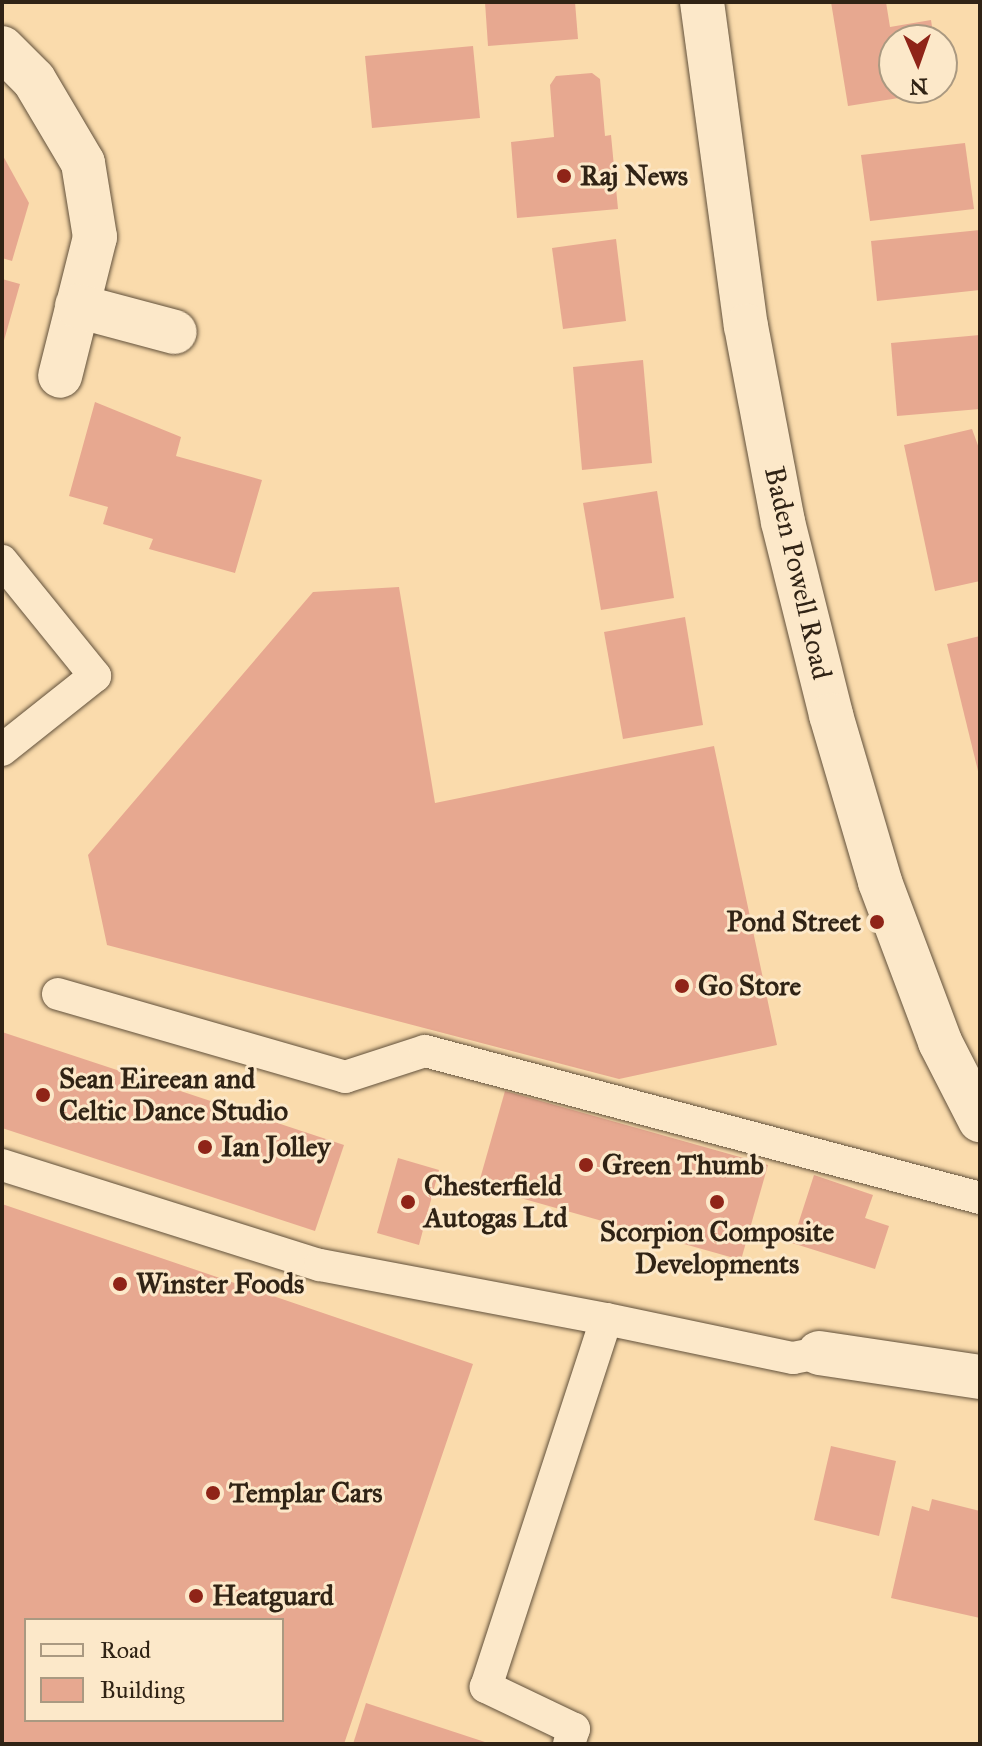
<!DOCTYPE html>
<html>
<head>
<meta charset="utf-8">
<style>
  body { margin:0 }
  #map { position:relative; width:982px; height:1746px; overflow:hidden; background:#fadbac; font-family:"IM FELL Great Primer",serif }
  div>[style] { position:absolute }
  .building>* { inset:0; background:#e7a890 }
  .roads { filter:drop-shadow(0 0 2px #62513b) drop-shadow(0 0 2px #62513b) }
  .service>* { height:32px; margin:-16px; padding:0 16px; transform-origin:16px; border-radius:16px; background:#fce8c9 }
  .minor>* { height:44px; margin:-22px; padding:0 22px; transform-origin:22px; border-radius:22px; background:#fce8c9 }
  .tertiary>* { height:44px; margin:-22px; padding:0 22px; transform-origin:22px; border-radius:22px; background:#fce8c9 }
  .dots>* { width:22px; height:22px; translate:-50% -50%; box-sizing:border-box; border:4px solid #fce8c9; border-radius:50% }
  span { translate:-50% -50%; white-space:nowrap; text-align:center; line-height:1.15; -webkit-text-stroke:6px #fce8c9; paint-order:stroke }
  .poi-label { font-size:28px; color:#302315; font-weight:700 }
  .left { translate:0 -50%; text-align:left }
  .right { translate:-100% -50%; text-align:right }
  .street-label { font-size:28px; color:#302315 }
  .frame { position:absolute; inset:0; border:4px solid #302315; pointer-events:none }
  .legend { position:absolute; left:24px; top:1618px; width:260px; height:104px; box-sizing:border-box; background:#fce8c9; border:2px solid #aa9981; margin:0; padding:10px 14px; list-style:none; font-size:24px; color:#302315 }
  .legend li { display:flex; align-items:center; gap:16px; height:40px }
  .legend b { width:40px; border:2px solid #aa9981 }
  .north { position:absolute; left:878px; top:24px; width:80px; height:80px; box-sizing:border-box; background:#fce8c9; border:2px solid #aa9981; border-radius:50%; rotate:178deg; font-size:22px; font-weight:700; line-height:32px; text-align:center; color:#302315 }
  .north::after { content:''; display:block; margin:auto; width:28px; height:36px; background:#8f2418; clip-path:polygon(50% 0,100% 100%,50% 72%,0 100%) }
</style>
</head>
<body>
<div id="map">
  <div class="building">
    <div style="clip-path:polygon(485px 2px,575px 2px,578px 39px,488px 46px)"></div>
    <div style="clip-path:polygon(831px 2px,886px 2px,890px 27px,931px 20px,934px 40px,894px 40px,894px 88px,943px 91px,848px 106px)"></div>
    <div style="clip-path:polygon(473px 46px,480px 118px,372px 128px,365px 56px)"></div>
    <div style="clip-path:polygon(592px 73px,600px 79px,605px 136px,611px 135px,618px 209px,517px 218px,511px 142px,554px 137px,550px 85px,556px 76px)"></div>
    <div style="clip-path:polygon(965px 143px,974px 209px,870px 221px,861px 155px)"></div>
    <div style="clip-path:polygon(2px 154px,29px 203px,12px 261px,2px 258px)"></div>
    <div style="clip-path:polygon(980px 230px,980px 290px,877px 301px,871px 241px)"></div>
    <div style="clip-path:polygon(616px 239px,626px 321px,563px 329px,552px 248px)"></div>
    <div style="clip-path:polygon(2px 279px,20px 284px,3px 344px,2px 344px)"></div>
    <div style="clip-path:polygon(980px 335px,980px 409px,897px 416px,891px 343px)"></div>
    <div style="clip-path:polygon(643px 360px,652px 463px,582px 470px,573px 367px)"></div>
    <div style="clip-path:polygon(95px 402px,181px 437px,176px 456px,262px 480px,235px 573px,149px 549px,153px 539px,103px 524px,108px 507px,69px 496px)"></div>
    <div style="clip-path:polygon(972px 429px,980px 451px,980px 581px,935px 591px,904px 445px)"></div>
    <div style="clip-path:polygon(657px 491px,674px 598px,601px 610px,583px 503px)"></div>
    <div style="clip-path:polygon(399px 587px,435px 803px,714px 746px,777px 1045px,619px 1079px,107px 945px,88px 855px,313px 592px)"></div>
    <div style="clip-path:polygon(685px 617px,703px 725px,623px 739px,604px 632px)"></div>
    <div style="clip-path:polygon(980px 636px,980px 775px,979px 775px,947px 644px)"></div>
    <div style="clip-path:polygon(2px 1032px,344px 1145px,315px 1231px,2px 1128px)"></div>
    <div style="clip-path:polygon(505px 1091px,768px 1165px,741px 1260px,478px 1186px)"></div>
    <div style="clip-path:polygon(398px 1158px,439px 1170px,419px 1245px,377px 1233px)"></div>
    <div style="clip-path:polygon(814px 1175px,873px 1195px,865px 1218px,889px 1226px,875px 1269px,792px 1243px)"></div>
    <div style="clip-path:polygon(evenodd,2px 1204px,473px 1364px,344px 1744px,2px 1744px,2px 1204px,26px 1620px,282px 1620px,282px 1720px,26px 1720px,26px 1620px)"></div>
    <div style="clip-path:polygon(831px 1446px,896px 1461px,879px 1536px,814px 1520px)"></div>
    <div style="clip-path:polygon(932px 1499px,980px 1511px,980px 1618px,891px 1598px,912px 1506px,929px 1511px)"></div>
    <div style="clip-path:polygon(366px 1703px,488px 1743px,488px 1744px,353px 1744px)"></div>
  </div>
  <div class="roads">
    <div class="service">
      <div style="left:2px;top:561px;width:148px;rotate:51deg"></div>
      <div style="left:95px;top:676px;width:119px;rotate:141.5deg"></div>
      <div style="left:58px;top:994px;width:299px;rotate:16.1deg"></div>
      <div style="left:345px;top:1077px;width:84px;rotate:-18deg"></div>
      <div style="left:425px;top:1051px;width:574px;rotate:14.83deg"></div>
      <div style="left:2px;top:1165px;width:333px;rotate:17.5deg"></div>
      <div style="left:320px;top:1265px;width:291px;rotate:10.7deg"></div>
      <div style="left:569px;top:1744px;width:16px;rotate:-72deg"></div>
      <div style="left:574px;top:1729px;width:98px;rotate:-154.5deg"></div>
      <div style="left:486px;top:1687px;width:387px;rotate:-71.9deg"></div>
      <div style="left:606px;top:1319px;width:191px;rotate:11.8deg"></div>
      <div style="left:793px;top:1358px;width:26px;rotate:-11deg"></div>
    </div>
    <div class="minor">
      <div style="left:2px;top:48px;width:45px;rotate:45deg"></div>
      <div style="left:34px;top:80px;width:96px;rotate:59.4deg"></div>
      <div style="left:83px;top:163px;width:75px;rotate:80.8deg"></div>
      <div style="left:95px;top:237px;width:143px;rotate:104.1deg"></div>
      <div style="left:77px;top:306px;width:101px;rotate:14.9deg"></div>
      <div style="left:819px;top:1353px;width:163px;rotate:8.5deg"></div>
    </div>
    <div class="tertiary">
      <div style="left:702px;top:2px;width:327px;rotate:82.3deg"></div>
      <div style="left:746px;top:326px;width:199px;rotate:79.3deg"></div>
      <div style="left:783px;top:522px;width:199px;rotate:76deg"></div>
      <div style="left:831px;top:715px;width:174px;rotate:73.6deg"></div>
      <div style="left:880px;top:882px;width:171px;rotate:69.4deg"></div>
      <div style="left:940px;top:1042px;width:88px;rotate:62.9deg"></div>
    </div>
  </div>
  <div class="dots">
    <div style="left:564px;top:176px;background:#8f2418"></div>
    <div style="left:877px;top:922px;background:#8f2418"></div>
    <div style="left:682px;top:986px;background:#8f2418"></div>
    <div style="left:43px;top:1095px;background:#8f2418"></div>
    <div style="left:205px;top:1147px;background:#8f2418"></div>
    <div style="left:586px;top:1165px;background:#8f2418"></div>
    <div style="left:408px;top:1202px;background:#8f2418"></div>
    <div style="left:717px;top:1202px;background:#8f2418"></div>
    <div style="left:120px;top:1284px;background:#8f2418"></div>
    <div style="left:213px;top:1493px;background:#8f2418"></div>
    <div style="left:196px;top:1596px;background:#8f2418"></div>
  </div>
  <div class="poi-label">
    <span class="left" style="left:580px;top:176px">Raj News</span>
    <span class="right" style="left:861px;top:922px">Pond Street</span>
    <span class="left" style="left:698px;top:986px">Go Store</span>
    <span class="left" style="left:59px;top:1095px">Sean Eireean and<br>Celtic Dance Studio</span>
    <span class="left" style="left:221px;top:1147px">Ian Jolley</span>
    <span class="left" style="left:602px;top:1165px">Green Thumb</span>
    <span class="left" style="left:424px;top:1202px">Chesterfield<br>Autogas Ltd</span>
    <span style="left:717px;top:1248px">Scorpion Composite<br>Developments</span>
    <span class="left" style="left:136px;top:1284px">Winster Foods</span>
    <span class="left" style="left:229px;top:1493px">Templar Cars</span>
    <span class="left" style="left:212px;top:1596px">Heatguard</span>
  </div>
  <div class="street-label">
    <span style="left:798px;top:573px;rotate:77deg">Baden Powell Road</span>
  </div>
  <div class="frame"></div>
  <ul class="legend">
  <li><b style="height:10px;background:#fce8c9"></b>Road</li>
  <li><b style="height:22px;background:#e7a890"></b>Building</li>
  </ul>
  <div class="north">N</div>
</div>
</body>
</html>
